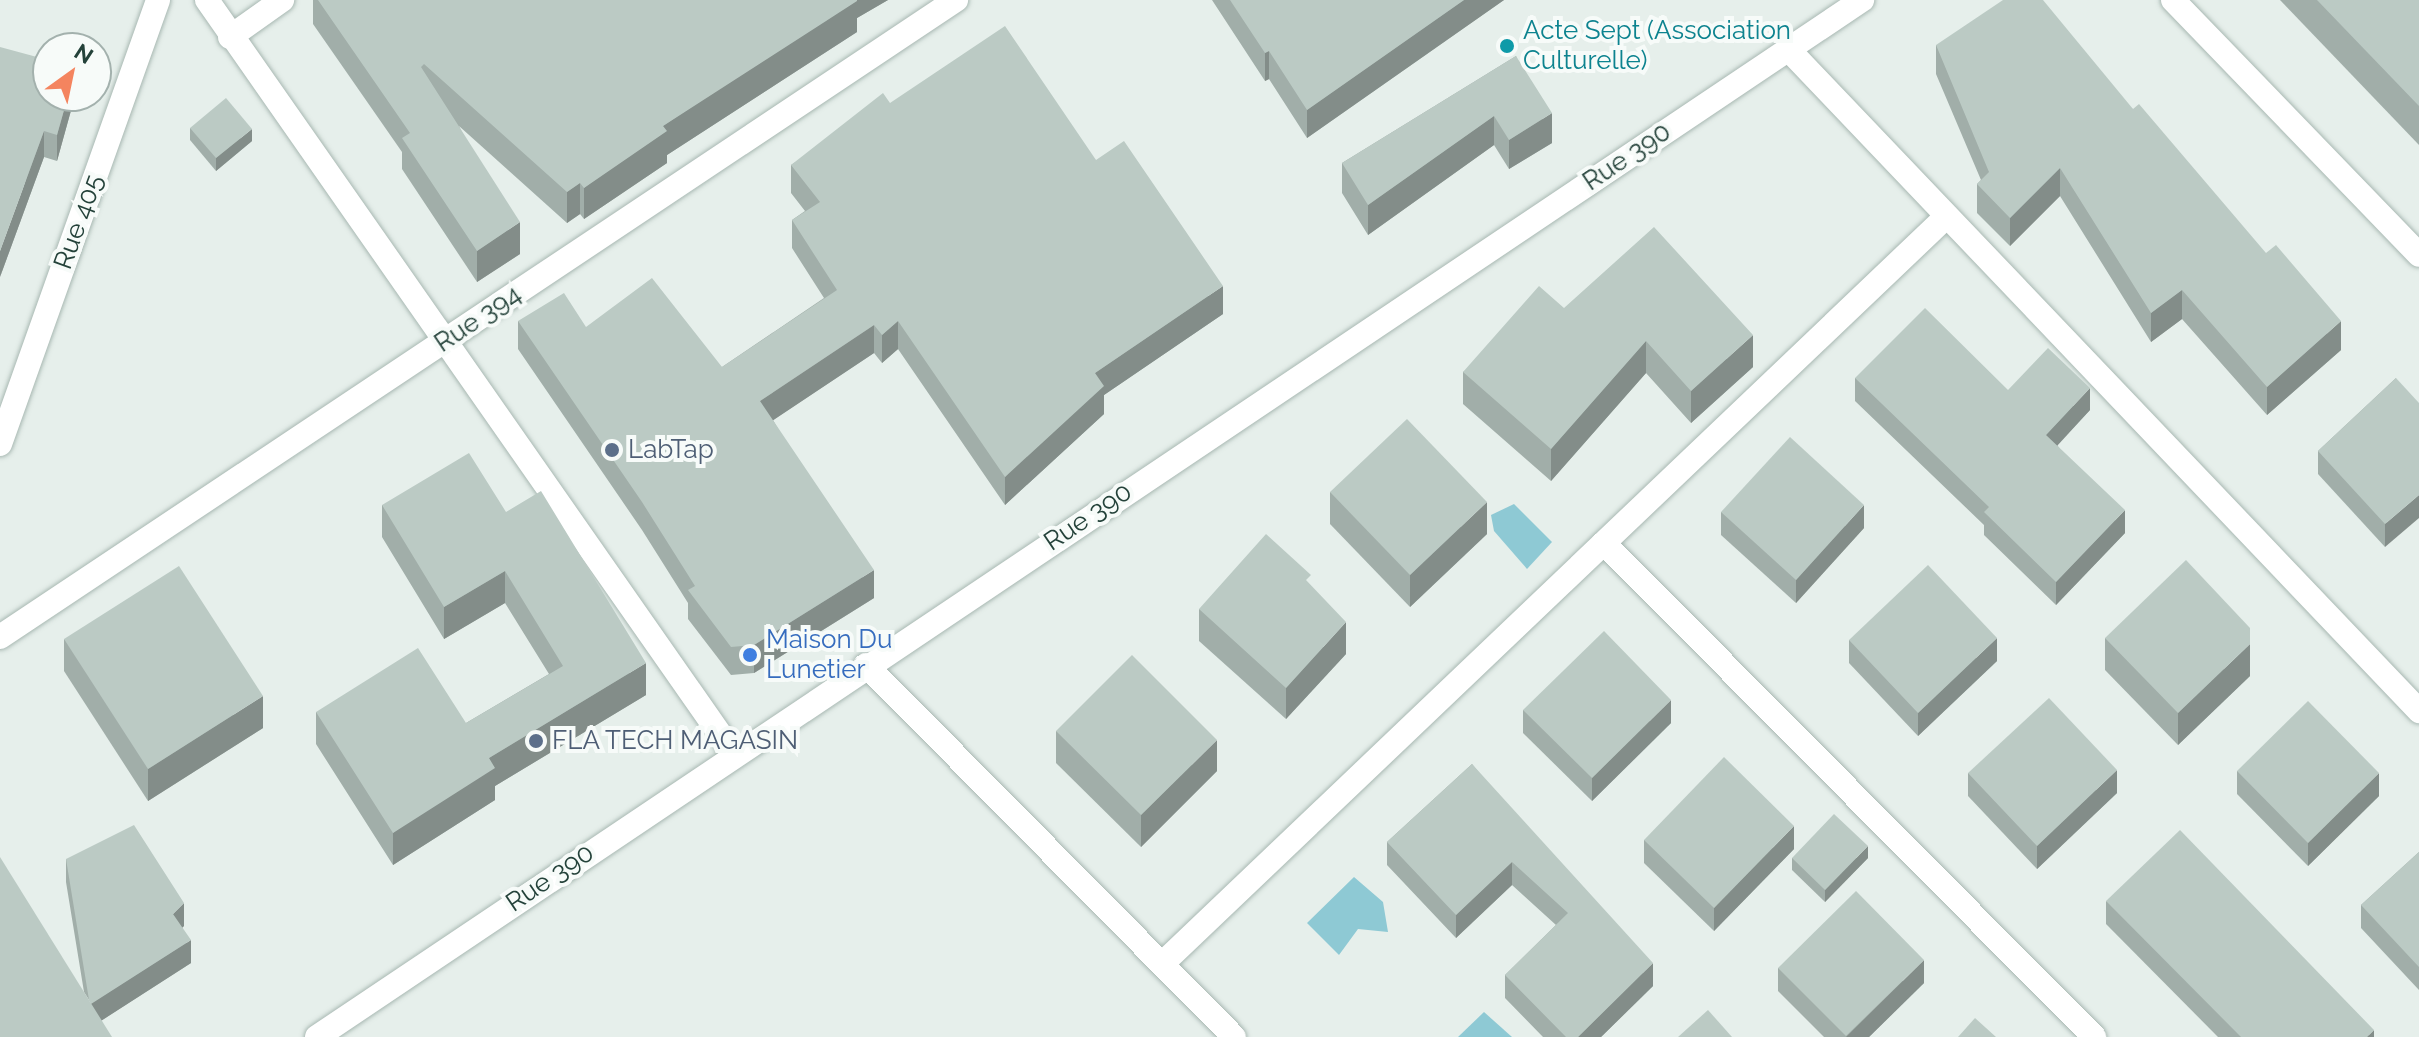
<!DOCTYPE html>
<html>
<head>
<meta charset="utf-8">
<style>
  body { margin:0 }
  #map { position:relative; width:2419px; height:1037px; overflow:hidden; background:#e6efeb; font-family:Raleway,sans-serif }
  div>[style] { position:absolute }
  .water>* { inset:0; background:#8ec9d4 }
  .roads { filter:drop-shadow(0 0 2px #a8b8b2) drop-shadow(0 0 2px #a8b8b2) }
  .minor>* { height:24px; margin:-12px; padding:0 12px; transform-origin:12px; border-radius:12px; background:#fff }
  .tertiary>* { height:24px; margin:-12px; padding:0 12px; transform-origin:12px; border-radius:12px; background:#fff }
  .wall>* { inset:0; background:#a1aea9 }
  .shaded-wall>* { inset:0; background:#838d89 }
  .building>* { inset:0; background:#bbcac4 }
  .dots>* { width:22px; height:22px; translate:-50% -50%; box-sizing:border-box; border:4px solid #f7fbf9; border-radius:50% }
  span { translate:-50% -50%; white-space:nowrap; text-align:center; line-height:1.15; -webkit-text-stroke:8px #f7fbf9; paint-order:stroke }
  .culture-label { font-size:26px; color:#0d838f }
  .left { translate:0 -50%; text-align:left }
  .street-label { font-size:26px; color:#24423a }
  .service-label { font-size:26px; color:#4e5e75 }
  .shop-label { font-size:26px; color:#366cbe }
  .north { position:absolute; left:32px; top:32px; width:80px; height:80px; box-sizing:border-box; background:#f7fbf9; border:2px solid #a3b1ad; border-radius:50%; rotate:33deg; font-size:22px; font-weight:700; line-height:32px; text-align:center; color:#24423a }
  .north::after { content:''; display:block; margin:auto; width:28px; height:36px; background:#f4845f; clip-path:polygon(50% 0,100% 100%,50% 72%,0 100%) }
</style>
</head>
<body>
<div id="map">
  <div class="water">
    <div style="clip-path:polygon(1514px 504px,1552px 542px,1527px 569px,1494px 531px,1491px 515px)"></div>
    <div style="clip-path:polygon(1354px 877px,1383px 902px,1388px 932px,1358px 929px,1339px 955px,1307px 923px)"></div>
    <div style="clip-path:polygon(1484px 1012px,1512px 1037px,1458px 1037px)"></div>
  </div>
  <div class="roads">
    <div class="minor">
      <div style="left:207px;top:0;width:919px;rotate:55.06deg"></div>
      <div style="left:2173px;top:0;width:354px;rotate:46deg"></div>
      <div style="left:230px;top:37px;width:64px;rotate:-35.4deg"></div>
      <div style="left:1788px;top:49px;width:915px;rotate:46.37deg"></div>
      <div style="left:0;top:444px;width:471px;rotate:-70.4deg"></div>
      <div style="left:1604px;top:543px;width:696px;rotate:45.23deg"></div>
      <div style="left:0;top:637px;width:1149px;rotate:-33.68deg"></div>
      <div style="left:866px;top:665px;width:523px;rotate:45.31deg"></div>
      <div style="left:1162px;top:964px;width:1084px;rotate:-43.62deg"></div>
    </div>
    <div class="tertiary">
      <div style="left:317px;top:1037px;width:1861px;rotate:-33.87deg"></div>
    </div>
  </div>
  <div class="wall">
    <div style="clip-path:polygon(313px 0,888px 0,857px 18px,857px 32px,667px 155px,667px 163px,584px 219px,580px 214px,567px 223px,459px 126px,520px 254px,477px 282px,402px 169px,402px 152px,313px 24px)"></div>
    <div style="clip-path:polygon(1212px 0,1504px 0,1307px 138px,1269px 79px,1265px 81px)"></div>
    <div style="clip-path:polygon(2280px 0,2419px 0,2419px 145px)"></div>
    <div style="clip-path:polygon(1936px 45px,2133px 109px,2341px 350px,2267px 415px,2182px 319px,2151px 342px,2060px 196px,2010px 246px,1977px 213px,1977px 184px,1981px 180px,1936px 74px)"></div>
    <div style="clip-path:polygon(1516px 56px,1552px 143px,1509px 169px,1494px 145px,1368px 235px,1342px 193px,1342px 163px)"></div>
    <div style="clip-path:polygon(48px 96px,75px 96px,57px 161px,44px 157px,0 277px)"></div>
    <div style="clip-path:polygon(890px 103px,1096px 160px,1223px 314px,1104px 395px,1104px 414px,1005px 505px,898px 349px,882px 363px,874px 353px,773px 420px,874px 598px,754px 673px,731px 675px,688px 619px,688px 603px,642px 530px,518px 349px,518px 321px,586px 327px,722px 367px,824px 298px,792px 248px,792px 220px,805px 211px,791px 193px,791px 165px)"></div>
    <div style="clip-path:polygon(190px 128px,252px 141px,216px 171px,190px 140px)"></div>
    <div style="clip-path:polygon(1564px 308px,1753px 367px,1691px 423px,1646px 373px,1551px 481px,1463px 404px,1463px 372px)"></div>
    <div style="clip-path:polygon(1855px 378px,2008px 390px,2090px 410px,2057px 445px,2125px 533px,2056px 605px,1984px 535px,1984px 525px,1855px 401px)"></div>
    <div style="clip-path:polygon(2396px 378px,2385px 547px,2318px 474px,2318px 451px)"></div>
    <div style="clip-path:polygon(1330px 492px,1487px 534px,1410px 607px,1330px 524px)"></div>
    <div style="clip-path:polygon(382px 505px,506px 512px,646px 695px,495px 786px,495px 800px,393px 865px,316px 744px,316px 712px,466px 723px,549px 674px,505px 603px,444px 639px,382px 537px)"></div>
    <div style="clip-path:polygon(1721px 512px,1864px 528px,1796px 603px,1721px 535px)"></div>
    <div style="clip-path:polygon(1199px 609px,1346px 654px,1286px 719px,1199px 641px)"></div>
    <div style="clip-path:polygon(2105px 638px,2250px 676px,2178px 745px,2105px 670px)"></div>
    <div style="clip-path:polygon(64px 639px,263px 728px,148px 801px,64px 671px)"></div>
    <div style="clip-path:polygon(1849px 640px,1997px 661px,1918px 736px,1849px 663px)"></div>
    <div style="clip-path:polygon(1523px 710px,1671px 723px,1592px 801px,1523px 733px)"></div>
    <div style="clip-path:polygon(1056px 731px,1217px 771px,1141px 847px,1056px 763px)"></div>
    <div style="clip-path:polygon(1472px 764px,1653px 986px,1601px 1037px,1543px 1037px,1505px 998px,1505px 975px,1556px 925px,1512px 885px,1456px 938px,1387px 865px,1387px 842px)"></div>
    <div style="clip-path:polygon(2237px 771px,2379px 796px,2308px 866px,2237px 794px)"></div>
    <div style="clip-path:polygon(1968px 773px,2117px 793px,2037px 869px,1968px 796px)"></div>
    <div style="clip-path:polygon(1644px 840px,1794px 849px,1714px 931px,1644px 863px)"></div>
    <div style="clip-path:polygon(2419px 852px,2419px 990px,2361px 928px,2361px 905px)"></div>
    <div style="clip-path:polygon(1792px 858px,1868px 858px,1825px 902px,1792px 870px)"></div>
    <div style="clip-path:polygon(66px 859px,184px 926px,182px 927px,191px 963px,102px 1020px,84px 992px,66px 882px)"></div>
    <div style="clip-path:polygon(2106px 901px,2374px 1037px,2218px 1037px,2106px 924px)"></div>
    <div style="clip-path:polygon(1778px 968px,1924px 983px,1869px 1037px,1824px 1037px,1778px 991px)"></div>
  </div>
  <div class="shaded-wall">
    <div style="clip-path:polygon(850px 0,888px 0,857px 18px,857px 32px,667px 155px,667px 163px,584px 219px,584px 188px,663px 126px)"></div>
    <div style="clip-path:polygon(1464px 0,1504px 0,1307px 138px,1307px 110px)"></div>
    <div style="clip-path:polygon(1269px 51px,1269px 79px,1265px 81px,1265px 53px)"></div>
    <div style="clip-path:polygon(68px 96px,75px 96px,57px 161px,57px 135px)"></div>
    <div style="clip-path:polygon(1552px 113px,1552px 143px,1509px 169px,1509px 140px)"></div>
    <div style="clip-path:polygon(1494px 116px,1494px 145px,1368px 235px,1368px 205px)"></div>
    <div style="clip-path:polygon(252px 129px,252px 141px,216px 171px,216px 158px)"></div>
    <div style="clip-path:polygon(44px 131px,44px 157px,0 277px,0 251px)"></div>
    <div style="clip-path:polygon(2060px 168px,2060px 196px,2010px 246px,2010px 218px)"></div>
    <div style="clip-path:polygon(580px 183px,580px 214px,567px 223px,567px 192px)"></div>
    <div style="clip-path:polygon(520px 222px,520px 254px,477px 282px,477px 251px)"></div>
    <div style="clip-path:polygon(1223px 286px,1223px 314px,1104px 395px,1104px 414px,1005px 505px,1005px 477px,1095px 373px)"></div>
    <div style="clip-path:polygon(2182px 290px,2182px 319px,2151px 342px,2151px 313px)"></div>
    <div style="clip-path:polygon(898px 321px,898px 349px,882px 363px,882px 335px)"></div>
    <div style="clip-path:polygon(2341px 321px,2341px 350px,2267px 415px,2267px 387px)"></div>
    <div style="clip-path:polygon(874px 325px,874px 353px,760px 429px,760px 401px)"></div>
    <div style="clip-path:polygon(1753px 335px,1753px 367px,1691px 423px,1691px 391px)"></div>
    <div style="clip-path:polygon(1646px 341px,1646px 373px,1551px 481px,1551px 449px)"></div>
    <div style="clip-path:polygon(2090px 388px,2090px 410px,2046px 458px,2046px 435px)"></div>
    <div style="clip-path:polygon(2419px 495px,2419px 518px,2385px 547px,2385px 524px)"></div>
    <div style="clip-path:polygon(1487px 502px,1487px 534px,1410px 607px,1410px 575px)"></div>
    <div style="clip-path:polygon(1864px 505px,1864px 528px,1796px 603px,1796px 580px)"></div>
    <div style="clip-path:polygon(2125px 510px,2125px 533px,2056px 605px,2056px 582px)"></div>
    <div style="clip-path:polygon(874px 570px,874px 598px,754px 673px,754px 645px)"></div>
    <div style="clip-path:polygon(505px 571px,505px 603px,444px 639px,444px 607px)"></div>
    <div style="clip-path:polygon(1346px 622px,1346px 654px,1286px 719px,1286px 688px)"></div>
    <div style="clip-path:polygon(1997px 638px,1997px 661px,1918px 736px,1918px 713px)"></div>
    <div style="clip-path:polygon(2250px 644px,2250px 676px,2178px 745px,2178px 713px)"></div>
    <div style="clip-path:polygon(646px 663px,646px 695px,495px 786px,495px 800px,393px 865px,393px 833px,489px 758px)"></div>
    <div style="clip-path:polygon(263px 696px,263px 728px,148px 801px,148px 769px)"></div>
    <div style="clip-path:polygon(1671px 700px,1671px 723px,1592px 801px,1592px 778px)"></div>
    <div style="clip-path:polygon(1217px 740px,1217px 771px,1141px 847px,1141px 815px)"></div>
    <div style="clip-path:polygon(2117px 770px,2117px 793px,2037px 869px,2037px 846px)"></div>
    <div style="clip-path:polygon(2379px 773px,2379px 796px,2308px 866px,2308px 843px)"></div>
    <div style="clip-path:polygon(1794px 826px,1794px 849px,1714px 931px,1714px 908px)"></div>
    <div style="clip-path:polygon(1868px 846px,1868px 858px,1825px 902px,1825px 890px)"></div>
    <div style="clip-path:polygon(1512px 862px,1512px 885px,1456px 938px,1456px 915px)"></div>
    <div style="clip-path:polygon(184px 903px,184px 926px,173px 937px,173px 914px)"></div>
    <div style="clip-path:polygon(191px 940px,191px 963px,90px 1028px,90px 1004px)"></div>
    <div style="clip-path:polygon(1924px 960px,1924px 983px,1869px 1037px,1846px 1037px)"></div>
    <div style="clip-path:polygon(1653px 963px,1653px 986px,1601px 1037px,1578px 1037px)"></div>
    <div style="clip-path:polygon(2374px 1030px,2374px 1037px,2367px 1037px)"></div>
  </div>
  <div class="building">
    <div style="clip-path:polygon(318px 0,857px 0,857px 1px,663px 126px,667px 131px,584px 188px,580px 183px,567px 192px,424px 64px,421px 67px,520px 222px,477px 251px,402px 138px,410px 133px)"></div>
    <div style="clip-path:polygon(1230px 0,1464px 0,1307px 110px,1269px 51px,1265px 53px)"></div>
    <div style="clip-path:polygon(2003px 0,2043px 0,2133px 109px,2139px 104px,2266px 253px,2276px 245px,2341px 321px,2267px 387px,2182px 290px,2151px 313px,2060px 168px,2010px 218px,1977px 184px,1989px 172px,1936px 45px)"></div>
    <div style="clip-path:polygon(2317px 0,2419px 0,2419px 106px)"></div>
    <div style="clip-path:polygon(1005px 26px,1096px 160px,1124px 141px,1223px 286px,1095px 373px,1104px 386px,1005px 477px,898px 321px,882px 335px,874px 325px,760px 401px,874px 570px,754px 645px,731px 647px,688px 590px,695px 586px,642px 502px,518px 321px,564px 293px,586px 327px,652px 278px,722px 367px,837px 290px,792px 220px,820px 202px,791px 165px,883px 93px,890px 103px)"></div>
    <div style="clip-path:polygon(0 47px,48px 60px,48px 96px,68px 96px,57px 135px,44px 131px,0 251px)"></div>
    <div style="clip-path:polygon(1516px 56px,1552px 113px,1509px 140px,1494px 116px,1368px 205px,1342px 163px)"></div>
    <div style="clip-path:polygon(226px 98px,252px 129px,216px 158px,190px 128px)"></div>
    <div style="clip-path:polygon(1654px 227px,1753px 335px,1691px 391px,1646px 341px,1551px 449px,1463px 372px,1539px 286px,1564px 308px)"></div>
    <div style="clip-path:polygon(1925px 308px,2008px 390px,2048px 348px,2090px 388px,2046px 435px,2125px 510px,2056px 582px,1984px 512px,1989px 507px,1855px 378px)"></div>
    <div style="clip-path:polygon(2396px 378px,2419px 403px,2419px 495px,2385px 524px,2318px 451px)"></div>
    <div style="clip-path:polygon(1407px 419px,1487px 502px,1410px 575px,1330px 492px)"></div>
    <div style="clip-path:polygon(1790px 437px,1864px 505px,1796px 580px,1721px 512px)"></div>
    <div style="clip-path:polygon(469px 453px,506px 512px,541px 491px,646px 663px,489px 758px,495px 768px,393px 833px,316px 712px,418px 648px,466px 723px,563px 666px,505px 571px,444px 607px,382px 505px)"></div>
    <div style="clip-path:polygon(1266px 534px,1311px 575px,1306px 580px,1346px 622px,1286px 688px,1199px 609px)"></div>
    <div style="clip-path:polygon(2186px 560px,2250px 628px,2250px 644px,2178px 713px,2105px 638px)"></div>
    <div style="clip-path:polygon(1928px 565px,1997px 638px,1918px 713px,1849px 640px)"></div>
    <div style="clip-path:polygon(179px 566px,263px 696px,148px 769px,64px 639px)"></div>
    <div style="clip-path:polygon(1604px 631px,1671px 700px,1592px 778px,1523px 710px)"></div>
    <div style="clip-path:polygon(1132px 655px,1217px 740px,1141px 815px,1056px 731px)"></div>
    <div style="clip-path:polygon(2049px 698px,2117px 770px,2037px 846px,1968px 773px)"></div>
    <div style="clip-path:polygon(2308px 701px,2379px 773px,2308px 843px,2237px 771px)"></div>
    <div style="clip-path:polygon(1724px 757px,1794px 826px,1714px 908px,1644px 840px)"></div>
    <div style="clip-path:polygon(1472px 764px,1653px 963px,1578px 1037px,1566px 1037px,1505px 975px,1568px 913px,1512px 862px,1456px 915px,1387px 842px)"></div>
    <div style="clip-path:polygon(1834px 814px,1868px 846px,1825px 890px,1792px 858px)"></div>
    <div style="clip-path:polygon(134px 825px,184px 903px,173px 914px,191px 940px,91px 1004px,89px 1000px,66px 859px)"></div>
    <div style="clip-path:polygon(2180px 830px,2374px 1030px,2367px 1037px,2241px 1037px,2106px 901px)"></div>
    <div style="clip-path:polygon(2419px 852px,2419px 967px,2361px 905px)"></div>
    <div style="clip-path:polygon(0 857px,112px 1037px,0 1037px)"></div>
    <div style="clip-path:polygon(1856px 891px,1924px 960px,1846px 1036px,1778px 968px)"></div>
    <div style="clip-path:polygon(1708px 1010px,1732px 1037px,1678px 1037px)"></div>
    <div style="clip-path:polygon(1975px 1018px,1996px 1037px,1958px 1037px)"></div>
  </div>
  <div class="dots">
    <div style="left:1507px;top:46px;background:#0f9aa8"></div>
    <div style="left:612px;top:450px;background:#5c6f8a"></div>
    <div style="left:750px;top:655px;background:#3f7fe0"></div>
    <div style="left:536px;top:741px;background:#5c6f8a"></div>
  </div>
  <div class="culture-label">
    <span class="left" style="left:1523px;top:46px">Acte Sept (Association<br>Culturelle)</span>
  </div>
  <div class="street-label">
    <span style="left:1627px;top:157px;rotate:-34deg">Rue 390</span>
    <span style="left:79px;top:222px;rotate:-70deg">Rue 405</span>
    <span style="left:478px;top:319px;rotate:-34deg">Rue 394</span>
    <span style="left:1088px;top:517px;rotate:-34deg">Rue 390</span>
    <span style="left:550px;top:878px;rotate:-34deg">Rue 390</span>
  </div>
  <div class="service-label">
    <span class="left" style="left:628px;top:450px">LabTap</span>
    <span class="left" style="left:552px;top:741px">FLA TECH MAGASIN</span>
  </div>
  <div class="shop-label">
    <span class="left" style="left:766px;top:655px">Maison Du<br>Lunetier</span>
  </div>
  <div class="north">N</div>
</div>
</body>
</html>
